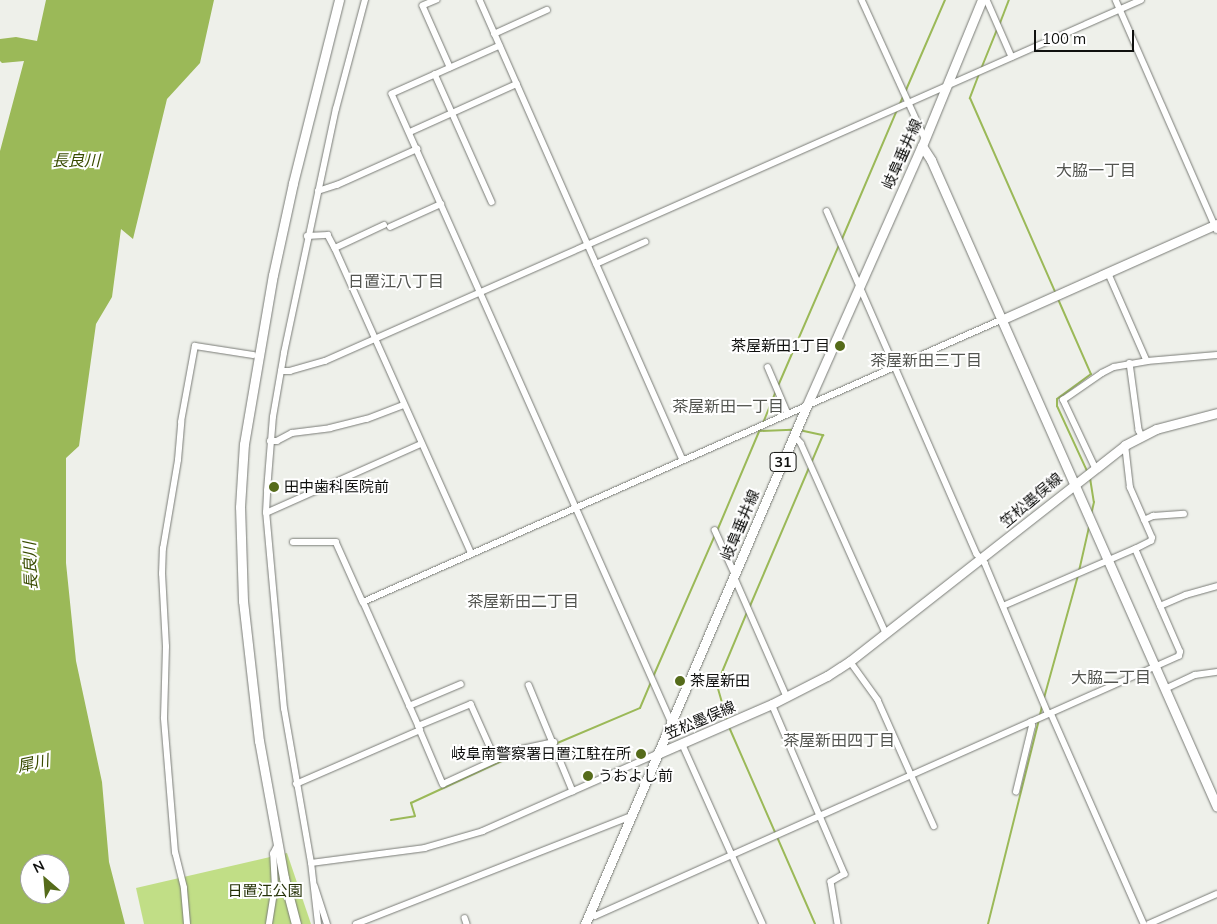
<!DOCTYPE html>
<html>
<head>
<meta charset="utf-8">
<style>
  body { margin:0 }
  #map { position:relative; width:1217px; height:924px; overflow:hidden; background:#eef0ea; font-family:Mulish,"Noto Sans JP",sans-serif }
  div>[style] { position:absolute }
  .green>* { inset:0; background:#c1de86 }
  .water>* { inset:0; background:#9bb958 }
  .stream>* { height:2px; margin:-1px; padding:0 1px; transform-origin:1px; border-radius:1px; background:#9bb958 }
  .roads { filter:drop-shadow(0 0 1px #797b76) drop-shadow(0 0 1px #797b76) }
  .street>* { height:5.5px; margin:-2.75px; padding:0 2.75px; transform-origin:2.75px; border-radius:2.75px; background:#fff }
  .secondary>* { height:9px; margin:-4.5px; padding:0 4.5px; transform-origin:4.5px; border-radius:4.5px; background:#fff }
  .primary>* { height:9px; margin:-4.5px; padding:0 4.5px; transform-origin:4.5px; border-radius:4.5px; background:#fff }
  .dots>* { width:14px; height:14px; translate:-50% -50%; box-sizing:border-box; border:2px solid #fff; border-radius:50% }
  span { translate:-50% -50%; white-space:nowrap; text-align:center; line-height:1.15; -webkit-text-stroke:4px #fff; paint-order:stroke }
  .shield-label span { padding:1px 4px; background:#fff; border:1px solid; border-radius:4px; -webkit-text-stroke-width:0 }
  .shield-label { font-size:14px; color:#10110f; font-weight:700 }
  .street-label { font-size:15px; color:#10110f }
  .poi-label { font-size:15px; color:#10110f }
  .right { translate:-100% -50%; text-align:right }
  .left { translate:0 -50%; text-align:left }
  .park-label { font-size:15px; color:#253107 }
  .water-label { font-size:16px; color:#394b00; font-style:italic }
  .neighbourhood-label { font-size:16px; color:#535550 }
  .north { position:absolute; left:20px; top:854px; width:50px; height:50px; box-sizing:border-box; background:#fff; border:1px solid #9fa09f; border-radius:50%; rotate:333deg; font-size:14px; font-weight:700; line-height:20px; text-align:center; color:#10110f }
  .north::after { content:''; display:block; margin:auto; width:18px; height:22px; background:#556b1a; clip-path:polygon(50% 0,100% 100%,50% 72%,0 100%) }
  .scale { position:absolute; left:1034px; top:30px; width:100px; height:22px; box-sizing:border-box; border:2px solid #10110f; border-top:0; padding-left:6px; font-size:15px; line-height:18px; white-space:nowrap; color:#10110f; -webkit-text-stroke:4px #fff; paint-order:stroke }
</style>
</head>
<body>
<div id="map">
  <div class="green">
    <div style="clip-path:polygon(287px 853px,311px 924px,144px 924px,136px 888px)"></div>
  </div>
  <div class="water">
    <div style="clip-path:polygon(evenodd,46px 0,214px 0,200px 63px,167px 99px,133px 239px,121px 229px,112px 297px,96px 324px,79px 446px,66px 458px,66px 563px,76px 661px,102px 782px,109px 862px,125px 924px,0 924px,0 151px,24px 61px,2px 63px,0 61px,0 39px,16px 37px,37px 41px,46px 0,30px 864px,60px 864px,60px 894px,30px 894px,30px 864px)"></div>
  </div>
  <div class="stream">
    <div style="left:1000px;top:23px;width:25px;rotate:-69deg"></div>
    <div style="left:981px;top:69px;width:45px;rotate:-68deg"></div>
    <div style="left:979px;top:74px;width:26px;rotate:111deg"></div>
    <div style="left:970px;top:98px;width:212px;rotate:66.3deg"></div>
    <div style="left:906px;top:90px;width:98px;rotate:-66.6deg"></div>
    <div style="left:899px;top:106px;width:13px;rotate:-67deg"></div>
    <div style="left:842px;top:239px;width:140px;rotate:-66.9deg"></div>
    <div style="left:1058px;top:299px;width:82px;rotate:66.3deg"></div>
    <div style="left:1091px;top:374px;width:42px;rotate:143.7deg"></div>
    <div style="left:1057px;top:399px;width:7px;rotate:90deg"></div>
    <div style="left:1057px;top:406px;width:72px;rotate:65.2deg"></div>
    <div style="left:778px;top:386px;width:156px;rotate:-66.6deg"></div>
    <div style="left:763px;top:423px;width:35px;rotate:-68deg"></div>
    <div style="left:799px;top:430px;width:25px;rotate:12deg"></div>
    <div style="left:823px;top:435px;width:28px;rotate:113deg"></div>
    <div style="left:759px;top:431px;width:33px;rotate:-2deg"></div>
    <div style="left:1090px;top:478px;width:24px;rotate:81deg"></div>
    <div style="left:1094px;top:502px;width:13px;rotate:103deg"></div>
    <div style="left:717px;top:531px;width:111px;rotate:-67.1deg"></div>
    <div style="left:1079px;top:571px;width:45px;rotate:-77.2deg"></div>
    <div style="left:750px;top:606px;width:153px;rotate:-66.9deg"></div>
    <div style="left:653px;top:677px;width:155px;rotate:-66.4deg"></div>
    <div style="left:1044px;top:698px;width:128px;rotate:-74.5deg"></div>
    <div style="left:1040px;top:715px;width:9px;rotate:-77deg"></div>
    <div style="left:727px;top:720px;width:37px;rotate:-106deg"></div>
    <div style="left:717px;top:684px;width:80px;rotate:-67.3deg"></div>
    <div style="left:729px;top:727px;width:215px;rotate:66.4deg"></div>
    <div style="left:555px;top:744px;width:92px;rotate:-23deg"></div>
    <div style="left:640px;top:708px;width:28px;rotate:-67deg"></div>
    <div style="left:391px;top:820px;width:24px;rotate:-9deg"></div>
    <div style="left:415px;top:816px;width:14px;rotate:-107deg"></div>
    <div style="left:411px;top:803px;width:117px;rotate:-24.8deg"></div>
    <div style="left:517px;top:754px;width:20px;rotate:-15deg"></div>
    <div style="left:988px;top:924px;width:210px;rotate:-76deg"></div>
  </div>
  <div class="roads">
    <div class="street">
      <div style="left:437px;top:0;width:15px;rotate:157deg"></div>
      <div style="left:423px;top:6px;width:67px;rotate:66.1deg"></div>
      <div style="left:480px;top:0;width:503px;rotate:66.19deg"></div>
      <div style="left:862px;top:0;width:152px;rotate:65.5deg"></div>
      <div style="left:987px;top:0;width:62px;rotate:66.3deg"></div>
      <div style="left:1116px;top:0;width:251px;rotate:66.3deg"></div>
      <div style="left:494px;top:34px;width:58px;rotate:-24.4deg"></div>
      <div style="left:500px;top:46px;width:118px;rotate:156deg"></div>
      <div style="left:392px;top:94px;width:686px;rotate:66.01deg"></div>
      <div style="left:435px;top:74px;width:140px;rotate:66deg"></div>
      <div style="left:410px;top:132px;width:117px;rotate:-24.2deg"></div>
      <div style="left:318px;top:191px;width:20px;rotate:-18deg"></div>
      <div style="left:337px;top:185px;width:88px;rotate:-24.2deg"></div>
      <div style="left:827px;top:211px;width:374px;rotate:66.4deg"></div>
      <div style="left:977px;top:554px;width:12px;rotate:48deg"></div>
      <div style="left:985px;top:563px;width:163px;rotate:67.2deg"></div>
      <div style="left:390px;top:227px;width:56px;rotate:-24.3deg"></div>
      <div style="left:307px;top:236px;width:21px;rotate:-3deg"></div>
      <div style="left:328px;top:235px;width:15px;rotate:62deg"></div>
      <div style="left:335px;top:248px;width:335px;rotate:65.9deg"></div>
      <div style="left:335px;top:248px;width:54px;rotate:-25.1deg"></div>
      <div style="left:596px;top:264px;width:54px;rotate:-24.2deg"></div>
      <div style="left:1108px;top:272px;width:97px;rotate:66.3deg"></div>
      <div style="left:1130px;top:363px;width:68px;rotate:82.3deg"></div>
      <div style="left:1139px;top:430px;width:7px;rotate:63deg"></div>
      <div style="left:768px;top:367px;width:51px;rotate:66.9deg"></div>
      <div style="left:281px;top:371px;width:9px"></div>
      <div style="left:290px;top:371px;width:36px;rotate:-16deg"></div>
      <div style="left:325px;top:361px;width:892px;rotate:-23.86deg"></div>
      <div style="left:794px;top:435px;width:11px;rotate:49deg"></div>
      <div style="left:801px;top:443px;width:208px;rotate:65.9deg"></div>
      <div style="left:270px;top:441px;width:7px"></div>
      <div style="left:277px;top:441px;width:17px;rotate:-28deg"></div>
      <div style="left:292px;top:433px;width:38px;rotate:-7deg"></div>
      <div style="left:330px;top:428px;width:38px;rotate:-14deg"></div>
      <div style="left:367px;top:419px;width:39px;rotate:-21deg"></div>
      <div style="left:1095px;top:468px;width:75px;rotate:-115.2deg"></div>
      <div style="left:1063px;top:400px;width:47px;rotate:-34.7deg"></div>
      <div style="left:1102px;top:373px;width:13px;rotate:-27deg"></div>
      <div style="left:1114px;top:367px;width:34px;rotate:-10deg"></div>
      <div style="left:1147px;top:361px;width:70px;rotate:-4.9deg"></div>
      <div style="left:266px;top:513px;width:170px;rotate:-24deg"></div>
      <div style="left:1144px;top:520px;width:10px;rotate:-24deg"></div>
      <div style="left:1153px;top:516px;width:31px;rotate:-4deg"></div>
      <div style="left:715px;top:530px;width:48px;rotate:65.6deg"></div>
      <div style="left:293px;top:542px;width:43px"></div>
      <div style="left:336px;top:542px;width:66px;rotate:65.8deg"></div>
      <div style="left:734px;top:576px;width:132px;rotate:66.3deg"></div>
      <div style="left:1003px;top:606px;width:144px;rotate:-23.4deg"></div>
      <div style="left:1160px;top:606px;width:28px;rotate:-23deg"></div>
      <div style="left:1186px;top:595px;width:32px;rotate:-16deg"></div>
      <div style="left:850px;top:661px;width:48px;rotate:54.3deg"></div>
      <div style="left:878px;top:700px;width:138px;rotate:66deg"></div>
      <div style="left:529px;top:685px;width:115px;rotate:67.5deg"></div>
      <div style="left:1165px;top:689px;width:33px;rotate:-25deg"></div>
      <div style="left:1195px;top:675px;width:22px;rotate:-8deg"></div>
      <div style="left:772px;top:704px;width:185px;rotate:66.8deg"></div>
      <div style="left:845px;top:874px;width:16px;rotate:150deg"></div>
      <div style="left:831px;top:882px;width:43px;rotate:80.5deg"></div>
      <div style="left:409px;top:706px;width:56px;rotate:-22.9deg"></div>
      <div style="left:1051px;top:713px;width:231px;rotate:66.2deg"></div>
      <div style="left:418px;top:726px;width:57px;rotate:-22.5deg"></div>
      <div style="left:471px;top:704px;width:61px;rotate:65.9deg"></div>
      <div style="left:420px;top:730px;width:59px;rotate:66.9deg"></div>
      <div style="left:443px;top:784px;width:81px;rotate:-24.7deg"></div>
      <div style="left:517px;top:750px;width:38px;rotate:-12deg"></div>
      <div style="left:682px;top:743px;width:198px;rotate:65.9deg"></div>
      <div style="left:296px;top:784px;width:135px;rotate:-23.5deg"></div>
      <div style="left:420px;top:730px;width:140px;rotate:-114deg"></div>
      <div style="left:363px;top:602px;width:698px;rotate:-23.85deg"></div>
      <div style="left:1016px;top:792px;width:68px;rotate:-76.4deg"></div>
      <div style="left:1032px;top:726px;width:4px;rotate:-104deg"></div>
      <div style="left:311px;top:863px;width:115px;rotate:-7.5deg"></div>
      <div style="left:425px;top:848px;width:60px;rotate:-16.3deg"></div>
      <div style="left:483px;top:831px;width:190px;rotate:-23.9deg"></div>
      <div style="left:315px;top:886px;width:40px;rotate:72deg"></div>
      <div style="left:590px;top:912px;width:6px;rotate:39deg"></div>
      <div style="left:595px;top:916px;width:639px;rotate:-24deg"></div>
      <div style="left:1179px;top:656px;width:4px;rotate:-76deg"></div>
      <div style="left:1180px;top:652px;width:112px;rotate:-113.6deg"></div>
      <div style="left:1135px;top:549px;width:18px;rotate:-27deg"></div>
      <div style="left:1151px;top:541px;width:3px;rotate:-72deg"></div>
      <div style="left:1152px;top:538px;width:55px;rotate:-113.7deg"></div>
      <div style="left:1130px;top:488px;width:43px;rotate:-96.6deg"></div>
      <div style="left:465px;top:918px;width:6px;rotate:72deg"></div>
      <div style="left:187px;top:924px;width:36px;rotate:-95deg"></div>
      <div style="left:184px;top:888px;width:36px;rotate:-104deg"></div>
      <div style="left:175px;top:853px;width:135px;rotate:-94.7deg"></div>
      <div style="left:164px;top:718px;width:71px;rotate:-88.4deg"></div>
      <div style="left:166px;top:647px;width:73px;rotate:-93.1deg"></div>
      <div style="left:162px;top:574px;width:25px;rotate:-88deg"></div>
      <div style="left:163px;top:549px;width:90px;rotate:-80.4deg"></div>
      <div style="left:178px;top:460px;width:38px;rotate:-85deg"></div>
      <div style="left:181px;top:422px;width:77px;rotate:-79.6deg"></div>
      <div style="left:195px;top:346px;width:59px;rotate:8.8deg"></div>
      <div style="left:269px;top:924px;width:36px;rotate:-81deg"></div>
      <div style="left:275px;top:888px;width:34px;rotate:-93deg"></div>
      <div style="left:273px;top:854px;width:9px;rotate:-63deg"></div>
      <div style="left:318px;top:924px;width:61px;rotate:-96.5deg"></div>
      <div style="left:311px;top:863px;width:156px;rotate:-99.9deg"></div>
      <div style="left:284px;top:709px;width:197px;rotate:-95.2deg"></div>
      <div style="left:266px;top:513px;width:22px;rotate:-87deg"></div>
      <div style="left:267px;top:491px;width:74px;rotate:-85.4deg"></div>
      <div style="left:273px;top:417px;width:65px;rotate:-80.2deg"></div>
      <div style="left:284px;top:353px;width:249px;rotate:-78deg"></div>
      <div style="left:336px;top:109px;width:113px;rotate:-75.1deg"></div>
      <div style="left:356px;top:924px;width:293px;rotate:-21.4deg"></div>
      <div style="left:1149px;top:924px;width:74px;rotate:-23.8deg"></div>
    </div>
    <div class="secondary">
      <div style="left:922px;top:146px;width:17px;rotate:57deg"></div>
      <div style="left:931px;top:160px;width:707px;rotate:66.15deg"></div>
      <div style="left:1001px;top:320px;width:236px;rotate:-24deg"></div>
      <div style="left:657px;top:754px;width:125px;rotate:-23.5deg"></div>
      <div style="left:772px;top:704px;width:62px;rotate:-27deg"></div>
      <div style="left:827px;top:676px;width:27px;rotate:-33deg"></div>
      <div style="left:850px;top:661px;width:350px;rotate:-38.1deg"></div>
      <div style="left:1125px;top:445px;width:35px;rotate:-27deg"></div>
      <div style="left:1156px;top:429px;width:63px;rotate:-14.7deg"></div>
      <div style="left:296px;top:924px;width:48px;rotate:-104.6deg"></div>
      <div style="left:284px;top:878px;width:139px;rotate:-100.3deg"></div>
      <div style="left:259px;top:741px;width:141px;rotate:-96.5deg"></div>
      <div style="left:243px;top:601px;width:94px;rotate:-91.8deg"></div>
      <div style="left:240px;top:507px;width:63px;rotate:-86.4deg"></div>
      <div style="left:244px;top:444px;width:171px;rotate:-80.3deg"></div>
      <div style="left:273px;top:275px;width:94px;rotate:-77.7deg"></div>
      <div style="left:293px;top:183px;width:189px;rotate:-75.9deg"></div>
    </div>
    <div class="primary">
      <div style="left:585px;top:924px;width:564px;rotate:-66.84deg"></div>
      <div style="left:807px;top:405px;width:283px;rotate:-66.1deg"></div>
      <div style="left:922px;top:146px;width:158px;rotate:-67.7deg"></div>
    </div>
  </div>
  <div class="dots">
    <div style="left:840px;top:346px;background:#556b1a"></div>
    <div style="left:274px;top:487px;background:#556b1a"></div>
    <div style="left:680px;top:681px;background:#556b1a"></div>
    <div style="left:641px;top:754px;background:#556b1a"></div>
    <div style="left:588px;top:776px;background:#556b1a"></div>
  </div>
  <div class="shield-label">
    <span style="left:783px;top:462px">31</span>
  </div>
  <div class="street-label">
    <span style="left:902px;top:154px;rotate:-66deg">岐阜垂井線</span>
    <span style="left:1031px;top:500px;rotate:-40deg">笠松墨俣線</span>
    <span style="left:740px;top:525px;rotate:-67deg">岐阜垂井線</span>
    <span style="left:700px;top:720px;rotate:-23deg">笠松墨俣線</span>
  </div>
  <div class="poi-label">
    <span class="right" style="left:830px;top:346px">茶屋新田1丁目</span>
    <span class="left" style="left:284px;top:487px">田中歯科医院前</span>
    <span class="left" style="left:690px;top:681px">茶屋新田</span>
    <span class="right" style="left:631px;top:754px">岐阜南警察署日置江駐在所</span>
    <span class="left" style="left:598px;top:776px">うおよし前</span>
  </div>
  <div class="park-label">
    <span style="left:265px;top:891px">日置江公園</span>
  </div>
  <div class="water-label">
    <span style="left:76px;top:160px">長良川</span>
    <span style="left:30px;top:566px;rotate:-92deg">長良川</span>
    <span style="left:33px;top:763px;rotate:-12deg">犀川</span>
  </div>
  <div class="neighbourhood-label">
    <span style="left:1096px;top:170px">大脇一丁目</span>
    <span style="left:396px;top:281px">日置江八丁目</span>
    <span style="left:926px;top:360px">茶屋新田三丁目</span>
    <span style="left:728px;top:406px">茶屋新田一丁目</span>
    <span style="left:523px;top:601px">茶屋新田二丁目</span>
    <span style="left:1111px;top:677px">大脇二丁目</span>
    <span style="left:839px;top:740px">茶屋新田四丁目</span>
  </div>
  <div class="north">N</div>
  <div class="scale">100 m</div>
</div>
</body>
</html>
